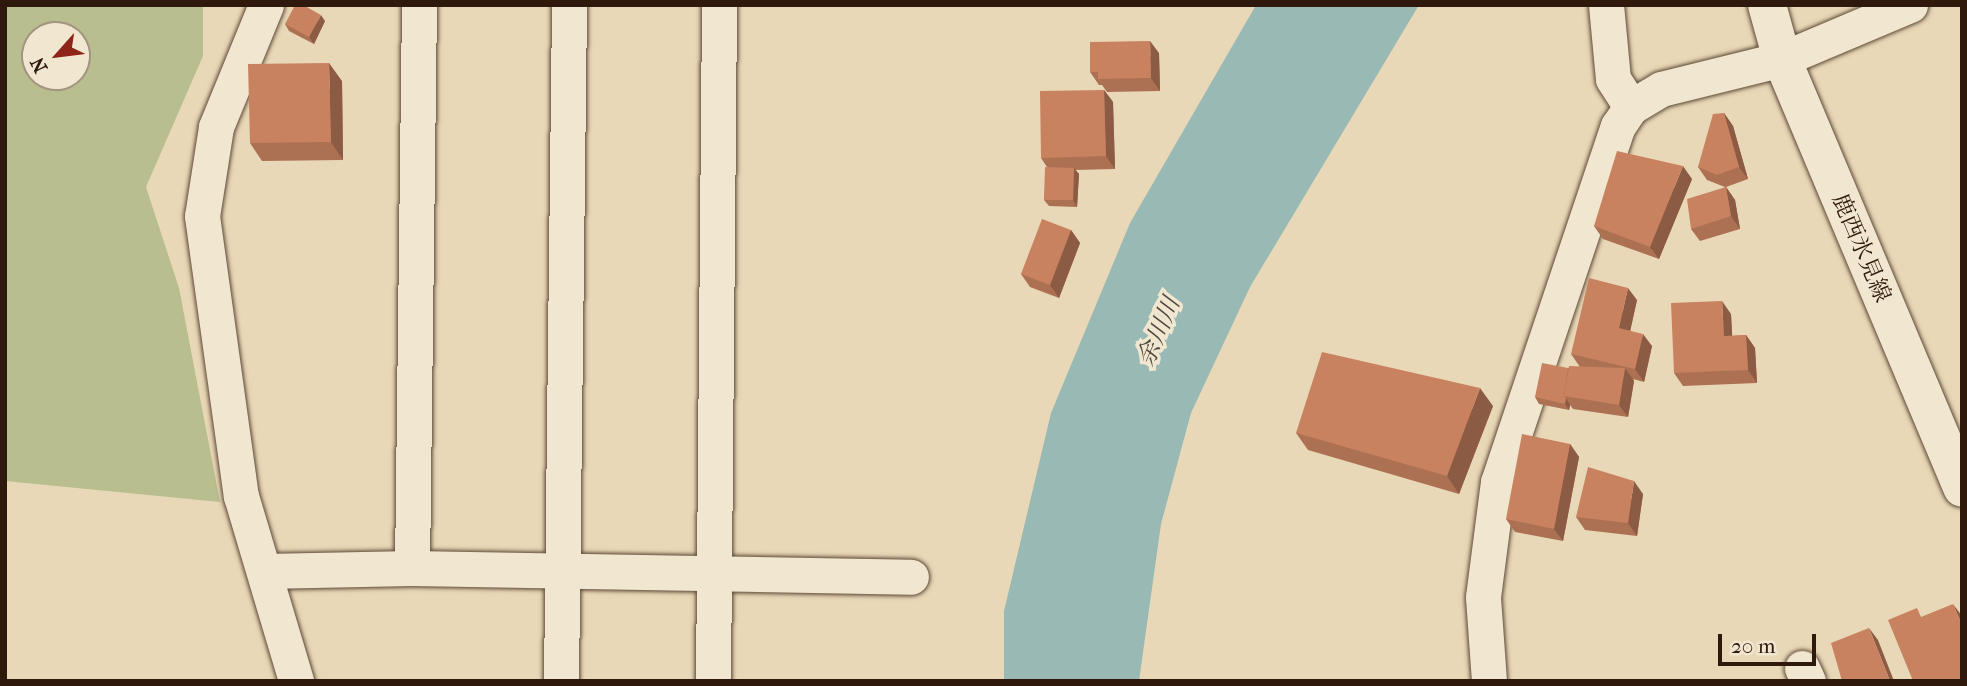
<!DOCTYPE html>
<html>
<head>
<meta charset="utf-8">
<style>
  body { margin:0 }
  #map { position:relative; width:1967px; height:686px; overflow:hidden; background:#e9d8b7; font-family:"IM FELL French Canon","Noto Serif JP",serif }
  div>[style] { position:absolute }
  .green>* { inset:0; background:#b8be8d }
  .water>* { inset:0; background:#99b9b5 }
  .roads { filter:drop-shadow(0 0 2px #5e4937) drop-shadow(0 0 2px #5e4937) }
  .minor>* { height:35px; margin:-17.5px; padding:0 17.5px; transform-origin:17.5px; border-radius:17.5px; background:#f1e6d0 }
  .secondary>* { height:38px; margin:-19px; padding:0 19px; transform-origin:19px; border-radius:19px; background:#f1e6d0 }
  .wall>* { inset:0; background:#ac7053 }
  .shaded-wall>* { inset:0; background:#8c5b43 }
  .building>* { inset:0; background:#c88260 }
  span { translate:-50% -50%; white-space:nowrap; text-align:center; line-height:1.15; -webkit-text-stroke:7px #f1e6d0; paint-order:stroke }
  .street-label { font-size:23px; color:#2f190c }
  .water-label { font-size:24px; color:#4f493f; font-style:italic }
  .frame { position:absolute; inset:0; border:7px solid #2f190c; pointer-events:none }
  .north { position:absolute; left:21px; top:21px; width:70px; height:70px; box-sizing:border-box; background:#f1e6d0; border:2px solid #a39482; border-radius:50%; rotate:242deg; font-size:19px; font-weight:700; line-height:28px; text-align:center; color:#2f190c }
  .north::after { content:''; display:block; margin:auto; width:24px; height:32px; background:#8f2418; clip-path:polygon(50% 0,100% 100%,50% 72%,0 100%) }
  .scale { position:absolute; left:1718px; top:634px; width:98px; height:32px; box-sizing:border-box; border:4px solid #2f190c; border-top:0; padding-left:9px; font-size:21px; line-height:24px; white-space:nowrap; color:#2f190c; -webkit-text-stroke:5px #f1e6d0; paint-order:stroke }
</style>
</head>
<body>
<div id="map">
  <div class="green">
    <div style="clip-path:polygon(evenodd,5px 5px,203px 5px,203px 56px,146px 187px,179px 288px,220px 502px,5px 481px,5px 5px,35px 35px,77px 35px,77px 77px,35px 77px,35px 35px)"></div>
  </div>
  <div class="water">
    <div style="clip-path:polygon(1256px 5px,1419px 5px,1250px 287px,1191px 413px,1161px 524px,1139px 681px,1004px 681px,1004px 611px,1051px 413px,1130px 223px)"></div>
  </div>
  <div class="roads">
    <div class="minor">
      <div style="left:266px;top:5px;width:132px;rotate:112.3deg"></div>
      <div style="left:216px;top:127px;width:90px;rotate:98.9deg"></div>
      <div style="left:202px;top:216px;width:283px;rotate:82.1deg"></div>
      <div style="left:241px;top:496px;width:193px;rotate:73.4deg"></div>
      <div style="left:1606px;top:5px;width:74px;rotate:84.6deg"></div>
      <div style="left:1613px;top:79px;width:33px;rotate:57deg"></div>
      <div style="left:412px;top:568px;width:499px;rotate:1deg"></div>
      <div style="left:264px;top:571px;width:148px;rotate:-1.2deg"></div>
      <div style="left:412px;top:568px;width:563px;rotate:-89.29deg"></div>
      <div style="left:1802px;top:668px;width:14px;rotate:65deg"></div>
      <div style="left:561px;top:681px;width:676px;rotate:-89.32deg"></div>
      <div style="left:713px;top:681px;width:676px;rotate:-89.49deg"></div>
      <div style="left:1489px;top:681px;width:84px;rotate:-94.1deg"></div>
      <div style="left:1483px;top:597px;width:116px;rotate:-82.6deg"></div>
      <div style="left:1498px;top:482px;width:376px;rotate:-71.4deg"></div>
      <div style="left:1618px;top:126px;width:23px;rotate:-56deg"></div>
      <div style="left:1631px;top:107px;width:35px;rotate:-31deg"></div>
      <div style="left:1661px;top:89px;width:125px;rotate:-13.9deg"></div>
      <div style="left:1782px;top:59px;width:139px;rotate:-22.9deg"></div>
    </div>
    <div class="secondary">
      <div style="left:1767px;top:5px;width:56px;rotate:74.5deg"></div>
      <div style="left:1782px;top:59px;width:465px;rotate:67.2deg"></div>
    </div>
  </div>
  <div class="wall">
    <div style="clip-path:polygon(325px 21px,314px 44px,289px 31px,285px 24px)"></div>
    <div style="clip-path:polygon(1159px 53px,1160px 91px,1107px 92px,1102px 85px,1099px 85px,1090px 72px)"></div>
    <div style="clip-path:polygon(342px 81px,343px 160px,262px 161px,250px 143px)"></div>
    <div style="clip-path:polygon(1104px 90px,1113px 102px,1115px 169px,1075px 170px,1079px 174px,1077px 207px,1049px 206px,1044px 200px,1047px 167px,1041px 158px)"></div>
    <div style="clip-path:polygon(1724px 113px,1733px 126px,1748px 179px,1726px 187px,1735px 200px,1740px 229px,1700px 241px,1691px 229px,1725px 187px,1707px 180px,1698px 167px)"></div>
    <div style="clip-path:polygon(1692px 179px,1659px 259px,1603px 239px,1594px 226px)"></div>
    <div style="clip-path:polygon(1071px 230px,1080px 243px,1059px 298px,1030px 287px,1021px 274px)"></div>
    <div style="clip-path:polygon(1637px 300px,1630px 331px,1652px 346px,1644px 382px,1633px 379px,1634px 381px,1628px 417px,1573px 409px,1570px 405px,1569px 410px,1539px 404px,1535px 397px,1568px 368px,1580px 367px,1571px 354px)"></div>
    <div style="clip-path:polygon(1731px 314px,1732px 336px,1746px 335px,1755px 348px,1757px 383px,1683px 386px,1674px 373px)"></div>
    <div style="clip-path:polygon(1493px 406px,1459px 494px,1308px 450px,1296px 433px)"></div>
    <div style="clip-path:polygon(1570px 444px,1579px 457px,1563px 541px,1515px 532px,1506px 519px)"></div>
    <div style="clip-path:polygon(1643px 494px,1637px 536px,1585px 530px,1576px 517px)"></div>
  </div>
  <div class="shaded-wall">
    <div style="clip-path:polygon(321px 15px,325px 21px,314px 44px,309px 37px)"></div>
    <div style="clip-path:polygon(1150px 41px,1159px 53px,1160px 91px,1151px 78px)"></div>
    <div style="clip-path:polygon(329px 63px,342px 81px,343px 160px,331px 142px)"></div>
    <div style="clip-path:polygon(1104px 90px,1113px 102px,1115px 169px,1106px 156px)"></div>
    <div style="clip-path:polygon(1724px 113px,1733px 126px,1748px 179px,1739px 167px)"></div>
    <div style="clip-path:polygon(1683px 166px,1692px 179px,1659px 259px,1650px 247px)"></div>
    <div style="clip-path:polygon(1074px 168px,1079px 174px,1077px 207px,1073px 200px)"></div>
    <div style="clip-path:polygon(1726px 187px,1735px 200px,1740px 229px,1731px 216px)"></div>
    <div style="clip-path:polygon(1071px 230px,1080px 243px,1059px 298px,1050px 285px)"></div>
    <div style="clip-path:polygon(1628px 288px,1637px 300px,1628px 341px,1619px 328px)"></div>
    <div style="clip-path:polygon(1722px 301px,1731px 314px,1733px 349px,1724px 336px)"></div>
    <div style="clip-path:polygon(1643px 334px,1652px 346px,1644px 382px,1635px 369px)"></div>
    <div style="clip-path:polygon(1746px 335px,1755px 348px,1757px 383px,1748px 370px)"></div>
    <div style="clip-path:polygon(1625px 368px,1634px 381px,1628px 417px,1619px 405px)"></div>
    <div style="clip-path:polygon(1480px 388px,1493px 406px,1459px 494px,1447px 476px)"></div>
    <div style="clip-path:polygon(1566px 398px,1570px 405px,1569px 410px,1565px 404px)"></div>
    <div style="clip-path:polygon(1570px 444px,1579px 457px,1563px 541px,1554px 529px)"></div>
    <div style="clip-path:polygon(1634px 481px,1643px 494px,1637px 536px,1628px 523px)"></div>
    <div style="clip-path:polygon(1953px 604px,1962px 616px,1962px 625px)"></div>
    <div style="clip-path:polygon(1869px 628px,1878px 640px,1894px 681px,1890px 681px)"></div>
  </div>
  <div class="building">
    <div style="clip-path:polygon(295px 5px,303px 5px,321px 15px,309px 37px,285px 24px)"></div>
    <div style="clip-path:polygon(1150px 41px,1151px 78px,1098px 79px,1098px 72px,1090px 72px,1090px 42px)"></div>
    <div style="clip-path:polygon(329px 63px,331px 142px,250px 143px,248px 64px)"></div>
    <div style="clip-path:polygon(1104px 90px,1106px 156px,1041px 158px,1040px 91px)"></div>
    <div style="clip-path:polygon(1724px 113px,1739px 167px,1717px 175px,1698px 167px,1713px 114px)"></div>
    <div style="clip-path:polygon(1617px 151px,1683px 166px,1650px 247px,1594px 226px)"></div>
    <div style="clip-path:polygon(1045px 167px,1074px 168px,1073px 200px,1044px 200px)"></div>
    <div style="clip-path:polygon(1726px 187px,1731px 216px,1691px 229px,1687px 199px)"></div>
    <div style="clip-path:polygon(1042px 219px,1071px 230px,1050px 285px,1021px 274px)"></div>
    <div style="clip-path:polygon(1589px 278px,1628px 288px,1619px 328px,1643px 334px,1635px 369px,1571px 354px)"></div>
    <div style="clip-path:polygon(1722px 301px,1724px 336px,1746px 335px,1748px 370px,1674px 373px,1671px 303px)"></div>
    <div style="clip-path:polygon(1322px 352px,1480px 388px,1447px 476px,1296px 433px)"></div>
    <div style="clip-path:polygon(1542px 363px,1568px 368px,1564px 396px,1566px 398px,1565px 404px,1535px 397px)"></div>
    <div style="clip-path:polygon(1569px 366px,1625px 368px,1619px 405px,1564px 396px)"></div>
    <div style="clip-path:polygon(1522px 434px,1570px 444px,1554px 529px,1506px 519px)"></div>
    <div style="clip-path:polygon(1588px 467px,1634px 481px,1628px 523px,1576px 517px)"></div>
    <div style="clip-path:polygon(1953px 604px,1962px 625px,1962px 681px,1913px 681px,1888px 620px,1917px 608px,1921px 617px)"></div>
    <div style="clip-path:polygon(1869px 628px,1890px 681px,1842px 681px,1831px 643px)"></div>
    <div style="clip-path:polygon(1571px 679px,1571px 681px,1548px 681px,1548px 680px)"></div>
  </div>
  <div class="street-label">
    <span style="left:1861px;top:248px;rotate:67deg">鹿西氷見線</span>
  </div>
  <div class="water-label">
    <span style="left:1159px;top:332px;rotate:-67deg">余川川</span>
  </div>
  <div class="frame"></div>
  <div class="north">N</div>
  <div class="scale">20 m</div>
</div>
</body>
</html>
